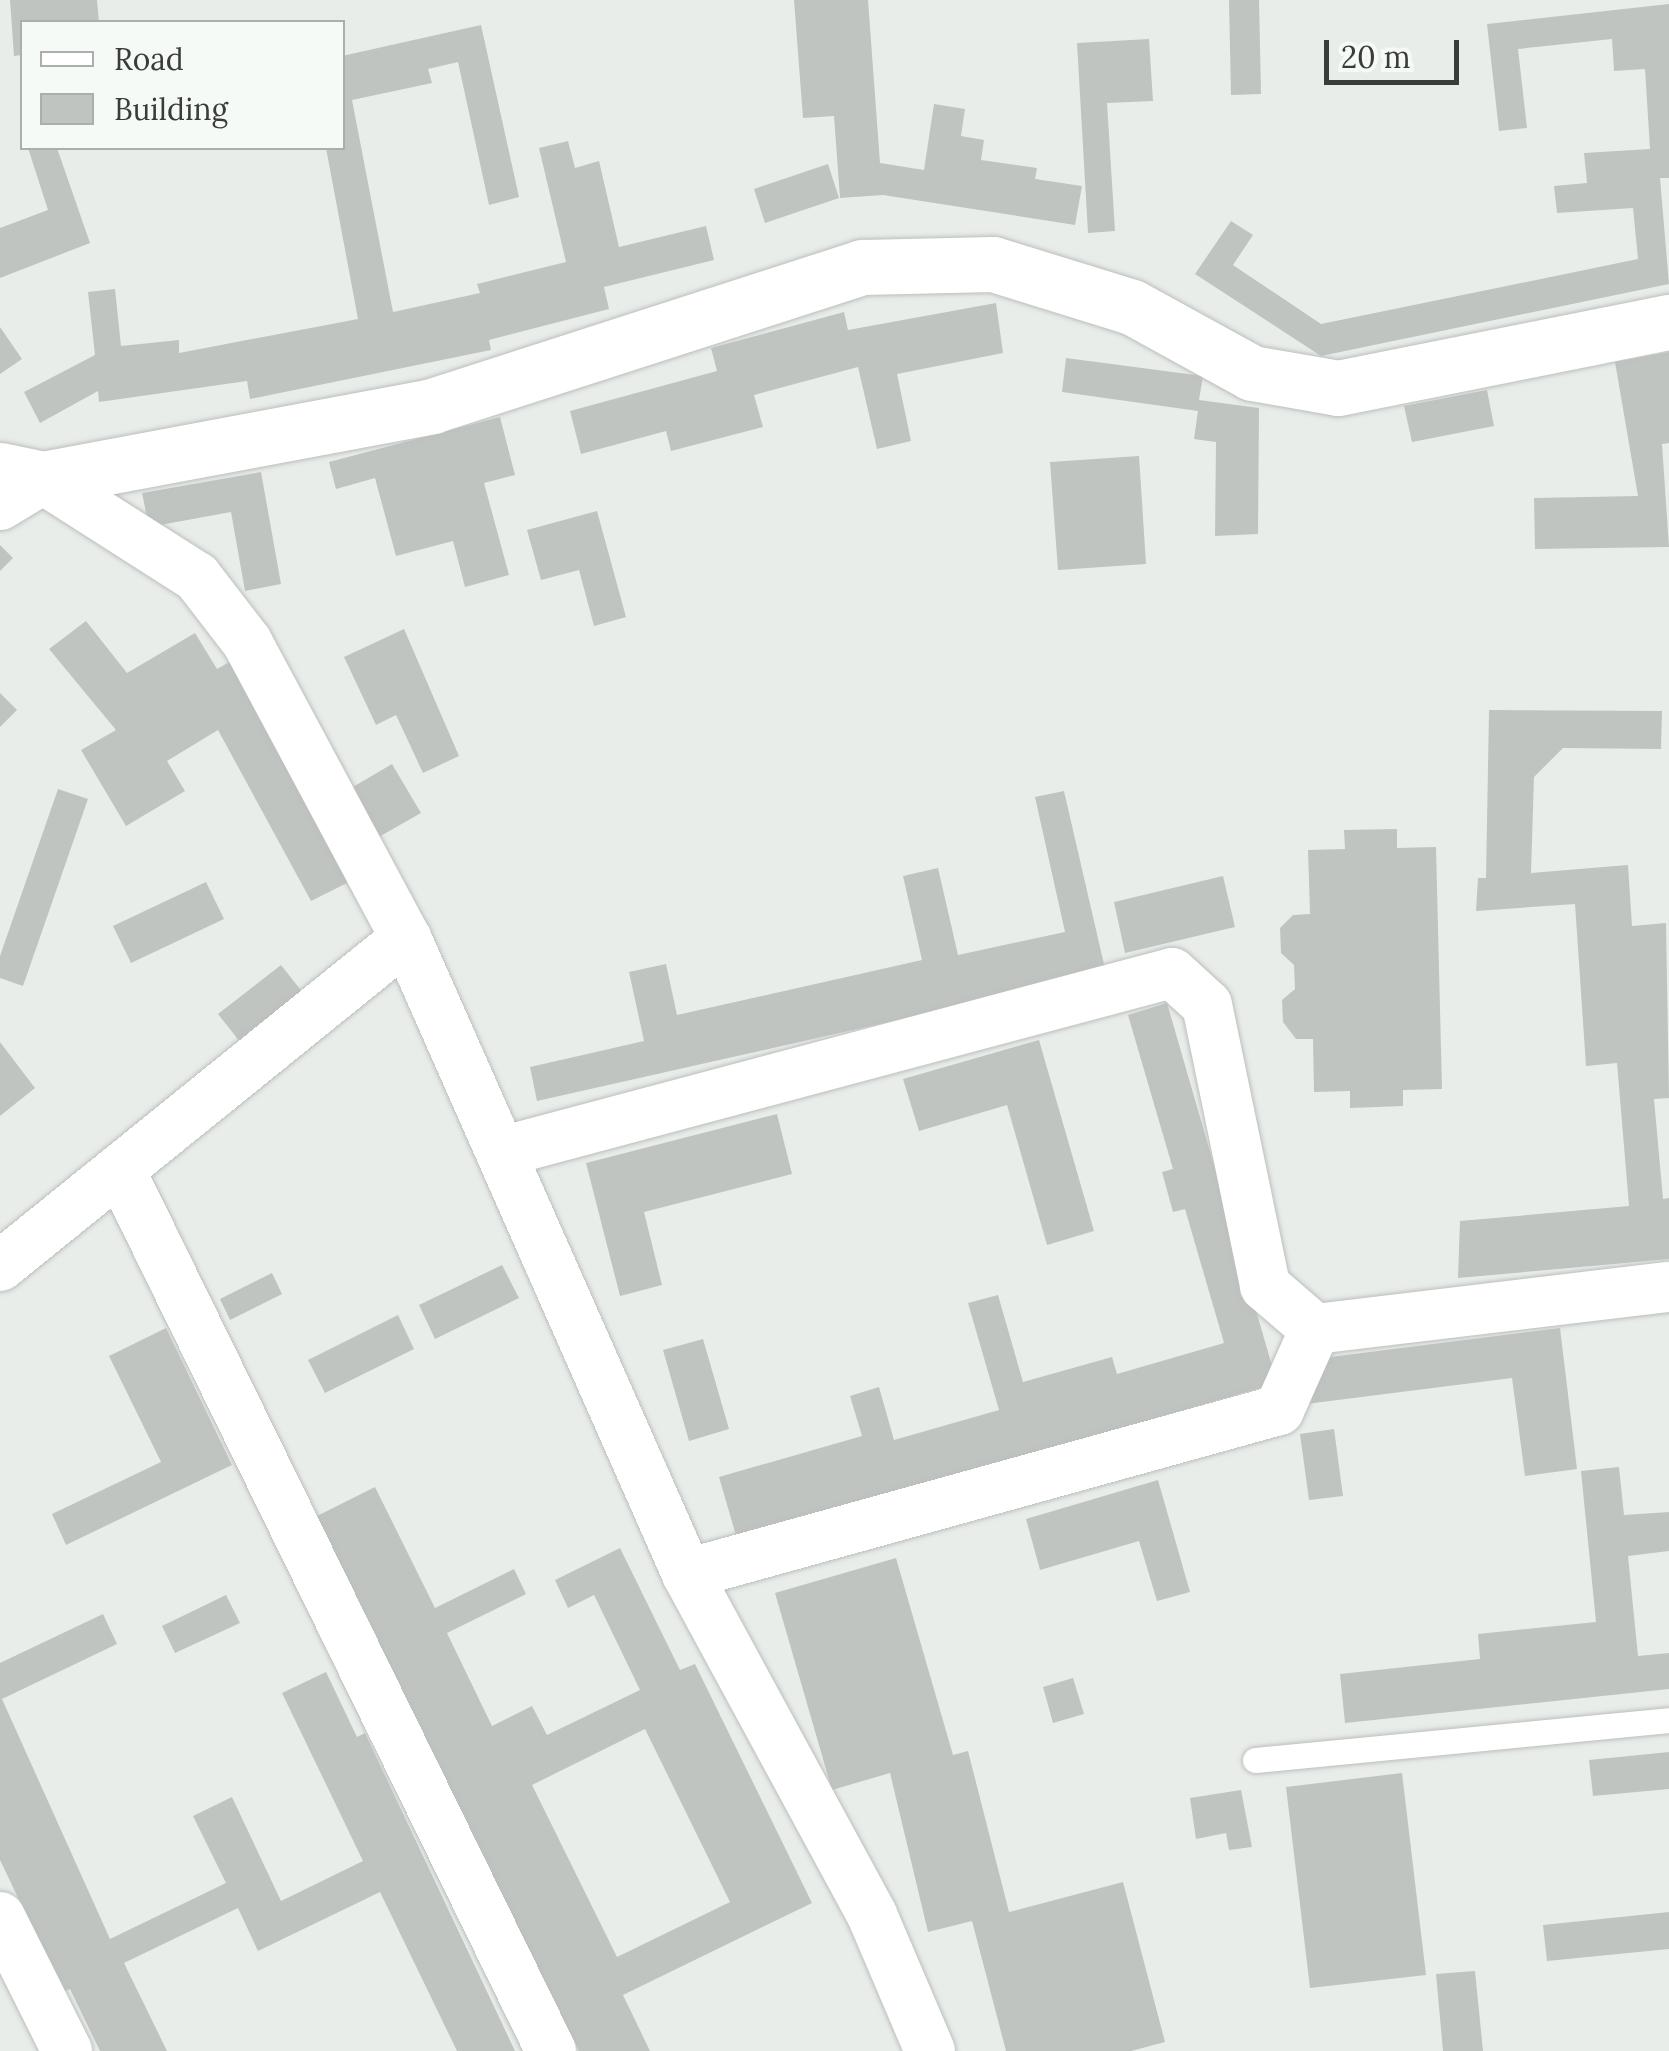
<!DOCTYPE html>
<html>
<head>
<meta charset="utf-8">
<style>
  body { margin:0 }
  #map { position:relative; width:1669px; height:2051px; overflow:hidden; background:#e9ede9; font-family:Lora,serif }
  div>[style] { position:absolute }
  .building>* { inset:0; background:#c0c4c1 }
  .roads { filter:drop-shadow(0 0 2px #bbbfbc) drop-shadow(0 0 2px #bbbfbc) }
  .lane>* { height:25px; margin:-12.5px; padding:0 12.5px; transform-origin:12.5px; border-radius:12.5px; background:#fff }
  .street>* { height:50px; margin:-25px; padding:0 25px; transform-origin:25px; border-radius:25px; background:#fff }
  .secondary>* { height:55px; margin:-27.5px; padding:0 27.5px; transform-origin:27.5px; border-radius:27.5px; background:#fff }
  span { translate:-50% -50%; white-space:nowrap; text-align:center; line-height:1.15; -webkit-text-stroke:8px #f6faf6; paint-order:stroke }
  .legend { position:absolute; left:20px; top:20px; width:325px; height:130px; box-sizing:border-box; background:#f6faf6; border:2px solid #abaeab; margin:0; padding:12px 18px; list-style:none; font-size:30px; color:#3a3c3a }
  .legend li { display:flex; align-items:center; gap:20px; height:50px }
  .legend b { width:50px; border:2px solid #abaeab }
  .scale { position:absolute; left:1324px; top:40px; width:135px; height:45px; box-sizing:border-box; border:5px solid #3a3c3a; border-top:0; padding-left:12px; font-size:30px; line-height:35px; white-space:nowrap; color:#3a3c3a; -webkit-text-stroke:8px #f6faf6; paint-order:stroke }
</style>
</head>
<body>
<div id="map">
  <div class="building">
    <div style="clip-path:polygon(10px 0,97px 0,99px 22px,22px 22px,22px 55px,14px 56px)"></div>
    <div style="clip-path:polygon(794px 0,868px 0,880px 163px,924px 170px,934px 104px,965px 109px,961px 136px,984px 140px,981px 160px,1037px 168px,1035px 179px,1082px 186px,1075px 225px,883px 195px,840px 198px,834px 116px,803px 118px)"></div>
    <div style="clip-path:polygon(1229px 0,1259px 0,1261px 94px,1231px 95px)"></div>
    <div style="clip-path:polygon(1669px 4px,1669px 178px,1660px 178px,1669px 284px,1321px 356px,1195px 274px,1231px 221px,1253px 235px,1233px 265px,1321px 324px,1638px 259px,1633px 208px,1557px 213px,1554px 186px,1587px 183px,1584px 153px,1650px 149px,1645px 69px,1614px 71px,1612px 39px,1518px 49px,1527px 128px,1499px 131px,1487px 24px)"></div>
    <div style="clip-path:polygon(481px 25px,519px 197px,489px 205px,458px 62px,428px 69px,432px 83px,352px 100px,393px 312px,480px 293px,477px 284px,566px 262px,539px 148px,568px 141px,575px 168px,599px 161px,619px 247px,706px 226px,714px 260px,604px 287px,609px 309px,489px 340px,491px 350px,250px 399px,247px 381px,99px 402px,98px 391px,40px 423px,24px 392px,95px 355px,88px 292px,115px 289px,121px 346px,179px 340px,179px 353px,358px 319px,326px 148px,342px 148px,342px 56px)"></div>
    <div style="clip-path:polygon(1149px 39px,1153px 101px,1107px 103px,1115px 231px,1088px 233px,1077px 43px)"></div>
    <div style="clip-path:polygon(28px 148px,57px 148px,90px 243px,0 278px,0 228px,48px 210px)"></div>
    <div style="clip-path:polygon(828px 164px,839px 198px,765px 223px,754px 189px)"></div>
    <div style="clip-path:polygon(996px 303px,1003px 353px,897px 374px,911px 441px,877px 449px,858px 367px,754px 395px,763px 427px,671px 451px,666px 431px,581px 454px,570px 411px,717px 371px,711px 348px,844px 312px,848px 330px)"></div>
    <div style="clip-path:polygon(0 327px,22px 359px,0 374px)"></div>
    <div style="clip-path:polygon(1669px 352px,1669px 443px,1662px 444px,1669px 547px,1535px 549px,1534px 498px,1638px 496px,1615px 362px)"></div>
    <div style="clip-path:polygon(1066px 358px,1203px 376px,1199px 400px,1259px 408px,1258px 534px,1215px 536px,1216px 442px,1194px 439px,1198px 411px,1062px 392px)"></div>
    <div style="clip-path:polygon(1487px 390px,1494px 426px,1412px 442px,1404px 406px)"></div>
    <div style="clip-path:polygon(500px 417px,515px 475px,484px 483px,509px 575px,465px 587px,453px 541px,396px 556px,375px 478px,336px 489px,329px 462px)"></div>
    <div style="clip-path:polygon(1139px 456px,1146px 564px,1058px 570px,1050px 462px)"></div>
    <div style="clip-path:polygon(261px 472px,281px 584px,245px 591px,231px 512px,149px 527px,142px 493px)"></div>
    <div style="clip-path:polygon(597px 511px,626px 617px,594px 626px,579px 570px,541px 580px,527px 530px)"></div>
    <div style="clip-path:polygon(0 545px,13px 558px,0 571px)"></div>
    <div style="clip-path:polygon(86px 621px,127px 673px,195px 633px,217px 669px,235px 659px,357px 878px,311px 901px,218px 730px,167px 761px,185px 791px,126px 826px,81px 750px,116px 730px,49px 649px)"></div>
    <div style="clip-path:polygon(404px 629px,459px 756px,423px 773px,396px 715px,376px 725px,344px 657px)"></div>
    <div style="clip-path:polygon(0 693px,17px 710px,0 727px)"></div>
    <div style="clip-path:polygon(1489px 710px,1662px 711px,1661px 749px,1563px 748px,1534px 777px,1531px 873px,1628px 865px,1632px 926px,1666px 923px,1669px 1098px,1654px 1099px,1663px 1199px,1669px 1198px,1669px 1259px,1458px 1278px,1460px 1221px,1629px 1206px,1617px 1063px,1586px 1066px,1575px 904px,1476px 911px,1478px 878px,1486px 878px)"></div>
    <div style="clip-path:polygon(392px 764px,421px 813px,370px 842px,341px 794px)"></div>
    <div style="clip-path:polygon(58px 789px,88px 799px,23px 986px,0 978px,0 956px)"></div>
    <div style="clip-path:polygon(1064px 791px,1106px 973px,537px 1101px,530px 1067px,644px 1041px,629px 972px,666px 964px,677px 1015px,922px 960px,903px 876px,938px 868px,958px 955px,1065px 932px,1035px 797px)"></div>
    <div style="clip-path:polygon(1397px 829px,1397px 848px,1436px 847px,1442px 1089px,1403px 1090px,1403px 1106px,1350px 1108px,1350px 1091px,1314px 1092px,1313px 1039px,1296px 1039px,1283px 1022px,1282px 1000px,1295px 989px,1294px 965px,1281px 953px,1280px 928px,1293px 915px,1310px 914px,1308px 850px,1345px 849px,1344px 830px)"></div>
    <div style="clip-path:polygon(1223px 876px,1235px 927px,1125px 953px,1114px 902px)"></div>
    <div style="clip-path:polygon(206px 882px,224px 919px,131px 963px,113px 926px)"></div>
    <div style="clip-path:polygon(281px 965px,307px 998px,244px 1047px,218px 1014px)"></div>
    <div style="clip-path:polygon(1167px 1003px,1277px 1383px,737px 1539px,719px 1477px,862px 1436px,850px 1396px,879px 1387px,894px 1440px,999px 1410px,968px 1303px,998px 1295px,1023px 1382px,1112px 1357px,1117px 1374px,1224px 1343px,1185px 1209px,1173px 1212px,1162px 1172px,1173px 1169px,1128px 1015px)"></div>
    <div style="clip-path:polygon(1039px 1040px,1094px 1231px,1047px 1245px,1007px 1105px,919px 1131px,903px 1079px)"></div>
    <div style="clip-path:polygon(0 1042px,35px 1088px,0 1116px)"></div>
    <div style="clip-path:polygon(777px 1114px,792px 1174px,644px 1212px,662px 1285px,620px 1296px,586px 1163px)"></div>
    <div style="clip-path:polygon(502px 1265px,519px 1298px,435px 1339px,419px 1305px)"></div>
    <div style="clip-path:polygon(272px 1273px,282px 1294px,230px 1320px,220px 1299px)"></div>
    <div style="clip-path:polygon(398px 1315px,414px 1349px,325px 1393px,308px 1360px)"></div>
    <div style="clip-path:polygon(166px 1328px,232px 1465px,66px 1545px,52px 1514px,161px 1462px,109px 1356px)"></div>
    <div style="clip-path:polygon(1560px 1328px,1577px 1469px,1525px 1476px,1512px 1378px,1306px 1404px,1330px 1357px)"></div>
    <div style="clip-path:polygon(703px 1339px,729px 1429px,689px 1441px,663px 1350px)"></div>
    <div style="clip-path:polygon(1334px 1429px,1343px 1496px,1309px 1500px,1300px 1434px)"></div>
    <div style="clip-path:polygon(1619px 1467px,1624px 1515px,1669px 1512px,1669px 1551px,1628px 1556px,1638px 1656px,1669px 1653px,1669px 1689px,1345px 1723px,1340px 1674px,1480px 1659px,1478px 1634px,1596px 1622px,1581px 1471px)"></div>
    <div style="clip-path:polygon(1158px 1480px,1190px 1592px,1157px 1601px,1139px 1541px,1040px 1570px,1026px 1519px)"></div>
    <div style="clip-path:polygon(evenodd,375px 1487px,435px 1608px,514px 1569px,526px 1594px,447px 1633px,492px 1726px,532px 1706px,547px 1735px,640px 1690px,594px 1595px,568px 1608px,555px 1580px,620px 1548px,680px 1670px,695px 1664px,812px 1903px,623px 1995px,650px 2051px,579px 2051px,315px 1517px,375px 1487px,645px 1729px,730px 1902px,617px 1957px,532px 1785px,645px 1729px)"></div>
    <div style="clip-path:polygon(896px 1558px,953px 1755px,968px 1751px,1009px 1912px,1123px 1882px,1165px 2042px,1131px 2051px,1006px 2051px,972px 1921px,928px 1932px,890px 1773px,832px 1790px,775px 1593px)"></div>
    <div style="clip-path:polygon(226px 1595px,240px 1623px,175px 1653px,162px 1626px)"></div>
    <div style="clip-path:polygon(103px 1614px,117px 1644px,2px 1699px,110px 1939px,226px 1883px,193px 1816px,232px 1797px,281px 1901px,363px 1861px,282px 1693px,326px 1672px,357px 1737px,365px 1733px,515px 2051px,457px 2051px,380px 1892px,258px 1951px,238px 1908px,124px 1963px,167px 2051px,100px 2051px,70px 1989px,63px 1992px,0 1860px,0 1663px)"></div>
    <div style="clip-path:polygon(1073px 1678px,1084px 1714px,1053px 1723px,1043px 1687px)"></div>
    <div style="clip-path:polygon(1669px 1752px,1669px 1789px,1593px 1796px,1589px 1760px)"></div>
    <div style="clip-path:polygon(1402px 1773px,1426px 1975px,1310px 1988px,1286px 1787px)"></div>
    <div style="clip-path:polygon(1241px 1790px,1252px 1847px,1229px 1850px,1226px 1833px,1196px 1839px,1190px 1798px)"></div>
    <div style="clip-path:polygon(1669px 1912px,1669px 1949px,1547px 1961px,1543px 1925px)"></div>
    <div style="clip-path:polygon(1475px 1971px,1483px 2051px,1443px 2051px,1436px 1974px)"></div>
  </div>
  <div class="roads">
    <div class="lane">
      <div style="left:1255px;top:1760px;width:416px;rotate:-5.5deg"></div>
    </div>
    <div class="street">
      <div style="left:0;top:505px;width:50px;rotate:-31.2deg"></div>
      <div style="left:43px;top:479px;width:183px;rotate:32.5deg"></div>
      <div style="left:197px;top:577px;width:82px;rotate:52.4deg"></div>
      <div style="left:247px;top:642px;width:336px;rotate:61.8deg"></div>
      <div style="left:501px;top:1152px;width:694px;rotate:-14.94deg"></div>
      <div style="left:1172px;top:973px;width:47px;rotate:42.4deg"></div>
      <div style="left:1207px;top:1005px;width:287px;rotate:78.3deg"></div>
      <div style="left:1265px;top:1286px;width:66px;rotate:40.7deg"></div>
      <div style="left:120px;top:1170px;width:981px;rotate:63.93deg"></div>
      <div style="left:0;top:1266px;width:522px;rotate:-38.93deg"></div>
      <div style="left:406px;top:938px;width:695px;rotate:66.16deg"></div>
      <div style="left:687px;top:1574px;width:388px;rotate:61.5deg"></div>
      <div style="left:872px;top:1915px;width:148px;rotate:66.9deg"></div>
      <div style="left:687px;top:1574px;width:614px;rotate:-15.48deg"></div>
      <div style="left:1279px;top:1410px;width:89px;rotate:-66deg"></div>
      <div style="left:1315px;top:1329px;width:356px;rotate:-6.8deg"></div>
      <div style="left:0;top:1917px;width:150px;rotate:63.4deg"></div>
    </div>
    <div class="secondary">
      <div style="left:0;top:470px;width:44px;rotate:11.8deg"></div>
      <div style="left:43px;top:479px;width:396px;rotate:-10.6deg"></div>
      <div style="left:432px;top:406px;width:452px;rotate:-17.9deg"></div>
      <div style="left:862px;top:267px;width:131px;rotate:-1.3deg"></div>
      <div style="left:993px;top:264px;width:145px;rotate:17.2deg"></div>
      <div style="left:1132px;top:307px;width:137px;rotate:28.8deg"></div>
      <div style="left:1252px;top:373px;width:87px;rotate:9.9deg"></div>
      <div style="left:1338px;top:388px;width:338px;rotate:-11.3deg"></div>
    </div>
  </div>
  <ul class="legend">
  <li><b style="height:12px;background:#fff"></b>Road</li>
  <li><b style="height:28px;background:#c0c4c1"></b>Building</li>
  </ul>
  <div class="scale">20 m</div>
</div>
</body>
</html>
